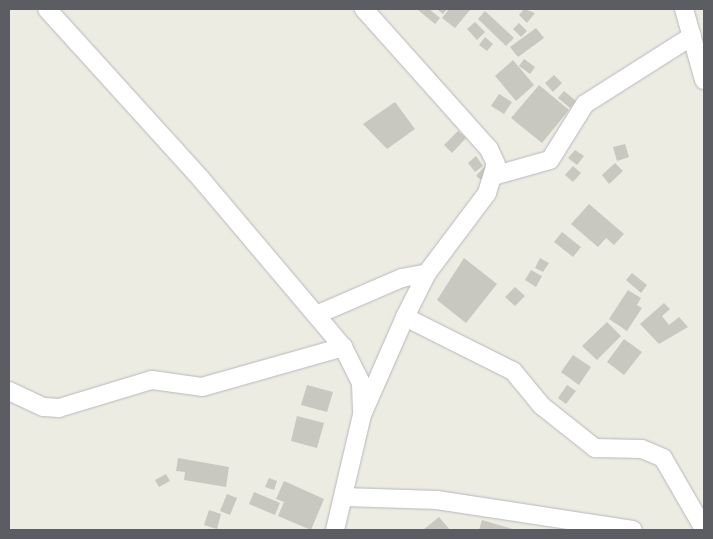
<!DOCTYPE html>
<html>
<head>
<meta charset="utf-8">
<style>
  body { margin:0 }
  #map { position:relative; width:713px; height:539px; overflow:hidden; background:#ecece3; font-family:Rubik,sans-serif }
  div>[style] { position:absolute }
  .building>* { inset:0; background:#c8c7c0 }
  .roads { filter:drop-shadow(0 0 1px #b6b7bc) drop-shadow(0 0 1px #b6b7bc) }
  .street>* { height:18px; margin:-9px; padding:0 9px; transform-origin:9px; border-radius:9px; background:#fff }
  span { translate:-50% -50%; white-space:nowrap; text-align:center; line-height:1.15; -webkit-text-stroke:4px #fff; paint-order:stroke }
  .frame { position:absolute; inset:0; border:10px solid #5b5d62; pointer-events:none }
</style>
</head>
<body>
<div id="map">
  <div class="building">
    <div style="clip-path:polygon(417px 9px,429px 9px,440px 18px,435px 24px)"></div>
    <div style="clip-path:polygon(437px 9px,447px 9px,443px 14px)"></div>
    <div style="clip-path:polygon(449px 9px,468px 9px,470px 10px,455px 28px,442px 18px)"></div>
    <div style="clip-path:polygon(524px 9px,535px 13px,527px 23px,519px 15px)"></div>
    <div style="clip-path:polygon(485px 11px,514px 38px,506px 46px,478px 19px)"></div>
    <div style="clip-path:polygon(475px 22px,485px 32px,477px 40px,467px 29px)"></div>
    <div style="clip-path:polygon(519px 23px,527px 31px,521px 37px,513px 29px)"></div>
    <div style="clip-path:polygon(536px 28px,544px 38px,518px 57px,510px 47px)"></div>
    <div style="clip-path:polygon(485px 37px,493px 44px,487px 51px,479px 45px)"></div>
    <div style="clip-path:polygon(524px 59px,535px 67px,530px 74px,519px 66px)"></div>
    <div style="clip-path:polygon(513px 60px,534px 85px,516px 101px,495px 76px)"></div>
    <div style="clip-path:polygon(554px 75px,562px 83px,553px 92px,545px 83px)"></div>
    <div style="clip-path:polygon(539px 85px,569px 110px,542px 143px,511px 118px)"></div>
    <div style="clip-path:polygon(564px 91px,576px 101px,570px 108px,558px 98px)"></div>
    <div style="clip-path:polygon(499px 94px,512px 102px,504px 114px,491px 106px)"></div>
    <div style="clip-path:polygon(395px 102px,415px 129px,387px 149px,363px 124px)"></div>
    <div style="clip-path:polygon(458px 131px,466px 138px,452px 153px,444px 145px)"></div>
    <div style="clip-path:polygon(625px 144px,629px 157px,617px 161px,613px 147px)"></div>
    <div style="clip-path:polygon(575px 150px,584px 156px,577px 165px,568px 158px)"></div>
    <div style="clip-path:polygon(476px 156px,483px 166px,475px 172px,468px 163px)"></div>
    <div style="clip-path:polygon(615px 163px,623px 171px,609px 184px,602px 175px)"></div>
    <div style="clip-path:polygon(573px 166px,581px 173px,573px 182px,565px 175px)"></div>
    <div style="clip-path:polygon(484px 167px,494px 175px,487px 184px,476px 176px)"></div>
    <div style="clip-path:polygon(589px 204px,624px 234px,614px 245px,606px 238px,598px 247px,571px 224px)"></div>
    <div style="clip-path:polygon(562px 232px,581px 247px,573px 257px,554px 242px)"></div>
    <div style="clip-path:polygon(464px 258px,497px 284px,466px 323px,437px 300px)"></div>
    <div style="clip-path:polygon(540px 258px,549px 263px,543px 272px,535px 268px)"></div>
    <div style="clip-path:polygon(531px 270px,542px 276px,536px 287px,525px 280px)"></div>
    <div style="clip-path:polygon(632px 273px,647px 285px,641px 293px,626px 280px)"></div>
    <div style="clip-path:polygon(515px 287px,525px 296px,515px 306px,505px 297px)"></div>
    <div style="clip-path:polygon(628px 290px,641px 298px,637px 305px,642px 308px,627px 331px,609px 319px)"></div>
    <div style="clip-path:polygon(664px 303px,670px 309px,662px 316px,669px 325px,679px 317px,688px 327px,659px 344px,640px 324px)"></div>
    <div style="clip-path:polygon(607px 322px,621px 336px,597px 360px,582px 346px)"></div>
    <div style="clip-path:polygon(624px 339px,642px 352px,624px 375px,607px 362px)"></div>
    <div style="clip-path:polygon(573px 355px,591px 367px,579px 385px,561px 372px)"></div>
    <div style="clip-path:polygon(307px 385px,333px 392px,327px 412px,301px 405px)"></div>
    <div style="clip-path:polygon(567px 385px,576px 391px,566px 404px,558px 398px)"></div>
    <div style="clip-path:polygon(297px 416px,324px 423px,317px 448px,291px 441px)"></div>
    <div style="clip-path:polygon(178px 458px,229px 467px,226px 487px,184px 480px,185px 472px,176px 471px)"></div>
    <div style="clip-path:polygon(166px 474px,170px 481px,159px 487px,155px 480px)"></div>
    <div style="clip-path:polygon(269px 478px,277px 481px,274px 490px,265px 487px)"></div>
    <div style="clip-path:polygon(284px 481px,324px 499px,311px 530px,278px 516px,284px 502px,276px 499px)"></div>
    <div style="clip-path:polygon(254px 492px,280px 503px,275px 515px,249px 504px)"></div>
    <div style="clip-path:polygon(227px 494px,237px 498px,230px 515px,220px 511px)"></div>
    <div style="clip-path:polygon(209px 510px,221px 514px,217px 529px,204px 525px)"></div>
    <div style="clip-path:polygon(439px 517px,450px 530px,423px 530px)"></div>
    <div style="clip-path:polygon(482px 520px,516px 530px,479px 530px)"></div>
  </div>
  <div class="roads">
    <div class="street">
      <div style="left:47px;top:9px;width:229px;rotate:47.8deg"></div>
      <div style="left:201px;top:179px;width:220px;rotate:49.8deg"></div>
      <div style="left:343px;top:347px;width:40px;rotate:63.4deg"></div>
      <div style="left:361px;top:383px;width:27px;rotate:88deg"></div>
      <div style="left:684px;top:9px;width:74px;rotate:74.3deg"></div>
      <div style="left:493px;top:176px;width:59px;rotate:-15.7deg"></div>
      <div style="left:550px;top:160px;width:66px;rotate:-58deg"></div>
      <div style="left:585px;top:104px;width:127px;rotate:-32.4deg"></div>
      <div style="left:316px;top:315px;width:94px;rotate:-23.3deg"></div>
      <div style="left:402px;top:278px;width:25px;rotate:-11deg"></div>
      <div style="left:405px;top:317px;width:121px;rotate:26.6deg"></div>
      <div style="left:513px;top:371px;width:45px;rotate:50.4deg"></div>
      <div style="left:542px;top:406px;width:68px;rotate:38.4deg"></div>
      <div style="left:595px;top:448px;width:47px;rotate:1.2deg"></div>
      <div style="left:642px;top:449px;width:23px;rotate:23deg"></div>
      <div style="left:663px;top:458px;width:82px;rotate:60deg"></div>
      <div style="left:9px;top:391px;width:38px;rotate:25deg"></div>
      <div style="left:44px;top:407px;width:15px;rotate:4deg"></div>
      <div style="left:59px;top:408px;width:97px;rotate:-16.8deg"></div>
      <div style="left:152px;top:380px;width:50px;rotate:8deg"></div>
      <div style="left:202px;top:387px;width:147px;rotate:-15.8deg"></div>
      <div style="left:344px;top:497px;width:93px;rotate:1.8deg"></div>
      <div style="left:437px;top:500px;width:198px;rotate:8.7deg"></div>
      <div style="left:335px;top:530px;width:118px;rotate:-76.8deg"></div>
      <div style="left:362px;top:415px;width:107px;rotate:-66.3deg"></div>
      <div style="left:405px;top:317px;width:49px;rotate:-63.4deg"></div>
      <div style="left:427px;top:273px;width:100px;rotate:-53.1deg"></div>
      <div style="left:487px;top:193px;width:30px;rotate:-73deg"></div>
      <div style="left:496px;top:164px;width:17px;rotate:-115deg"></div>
      <div style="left:489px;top:149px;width:188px;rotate:-131.8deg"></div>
    </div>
  </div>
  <div class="frame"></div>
</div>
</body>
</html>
